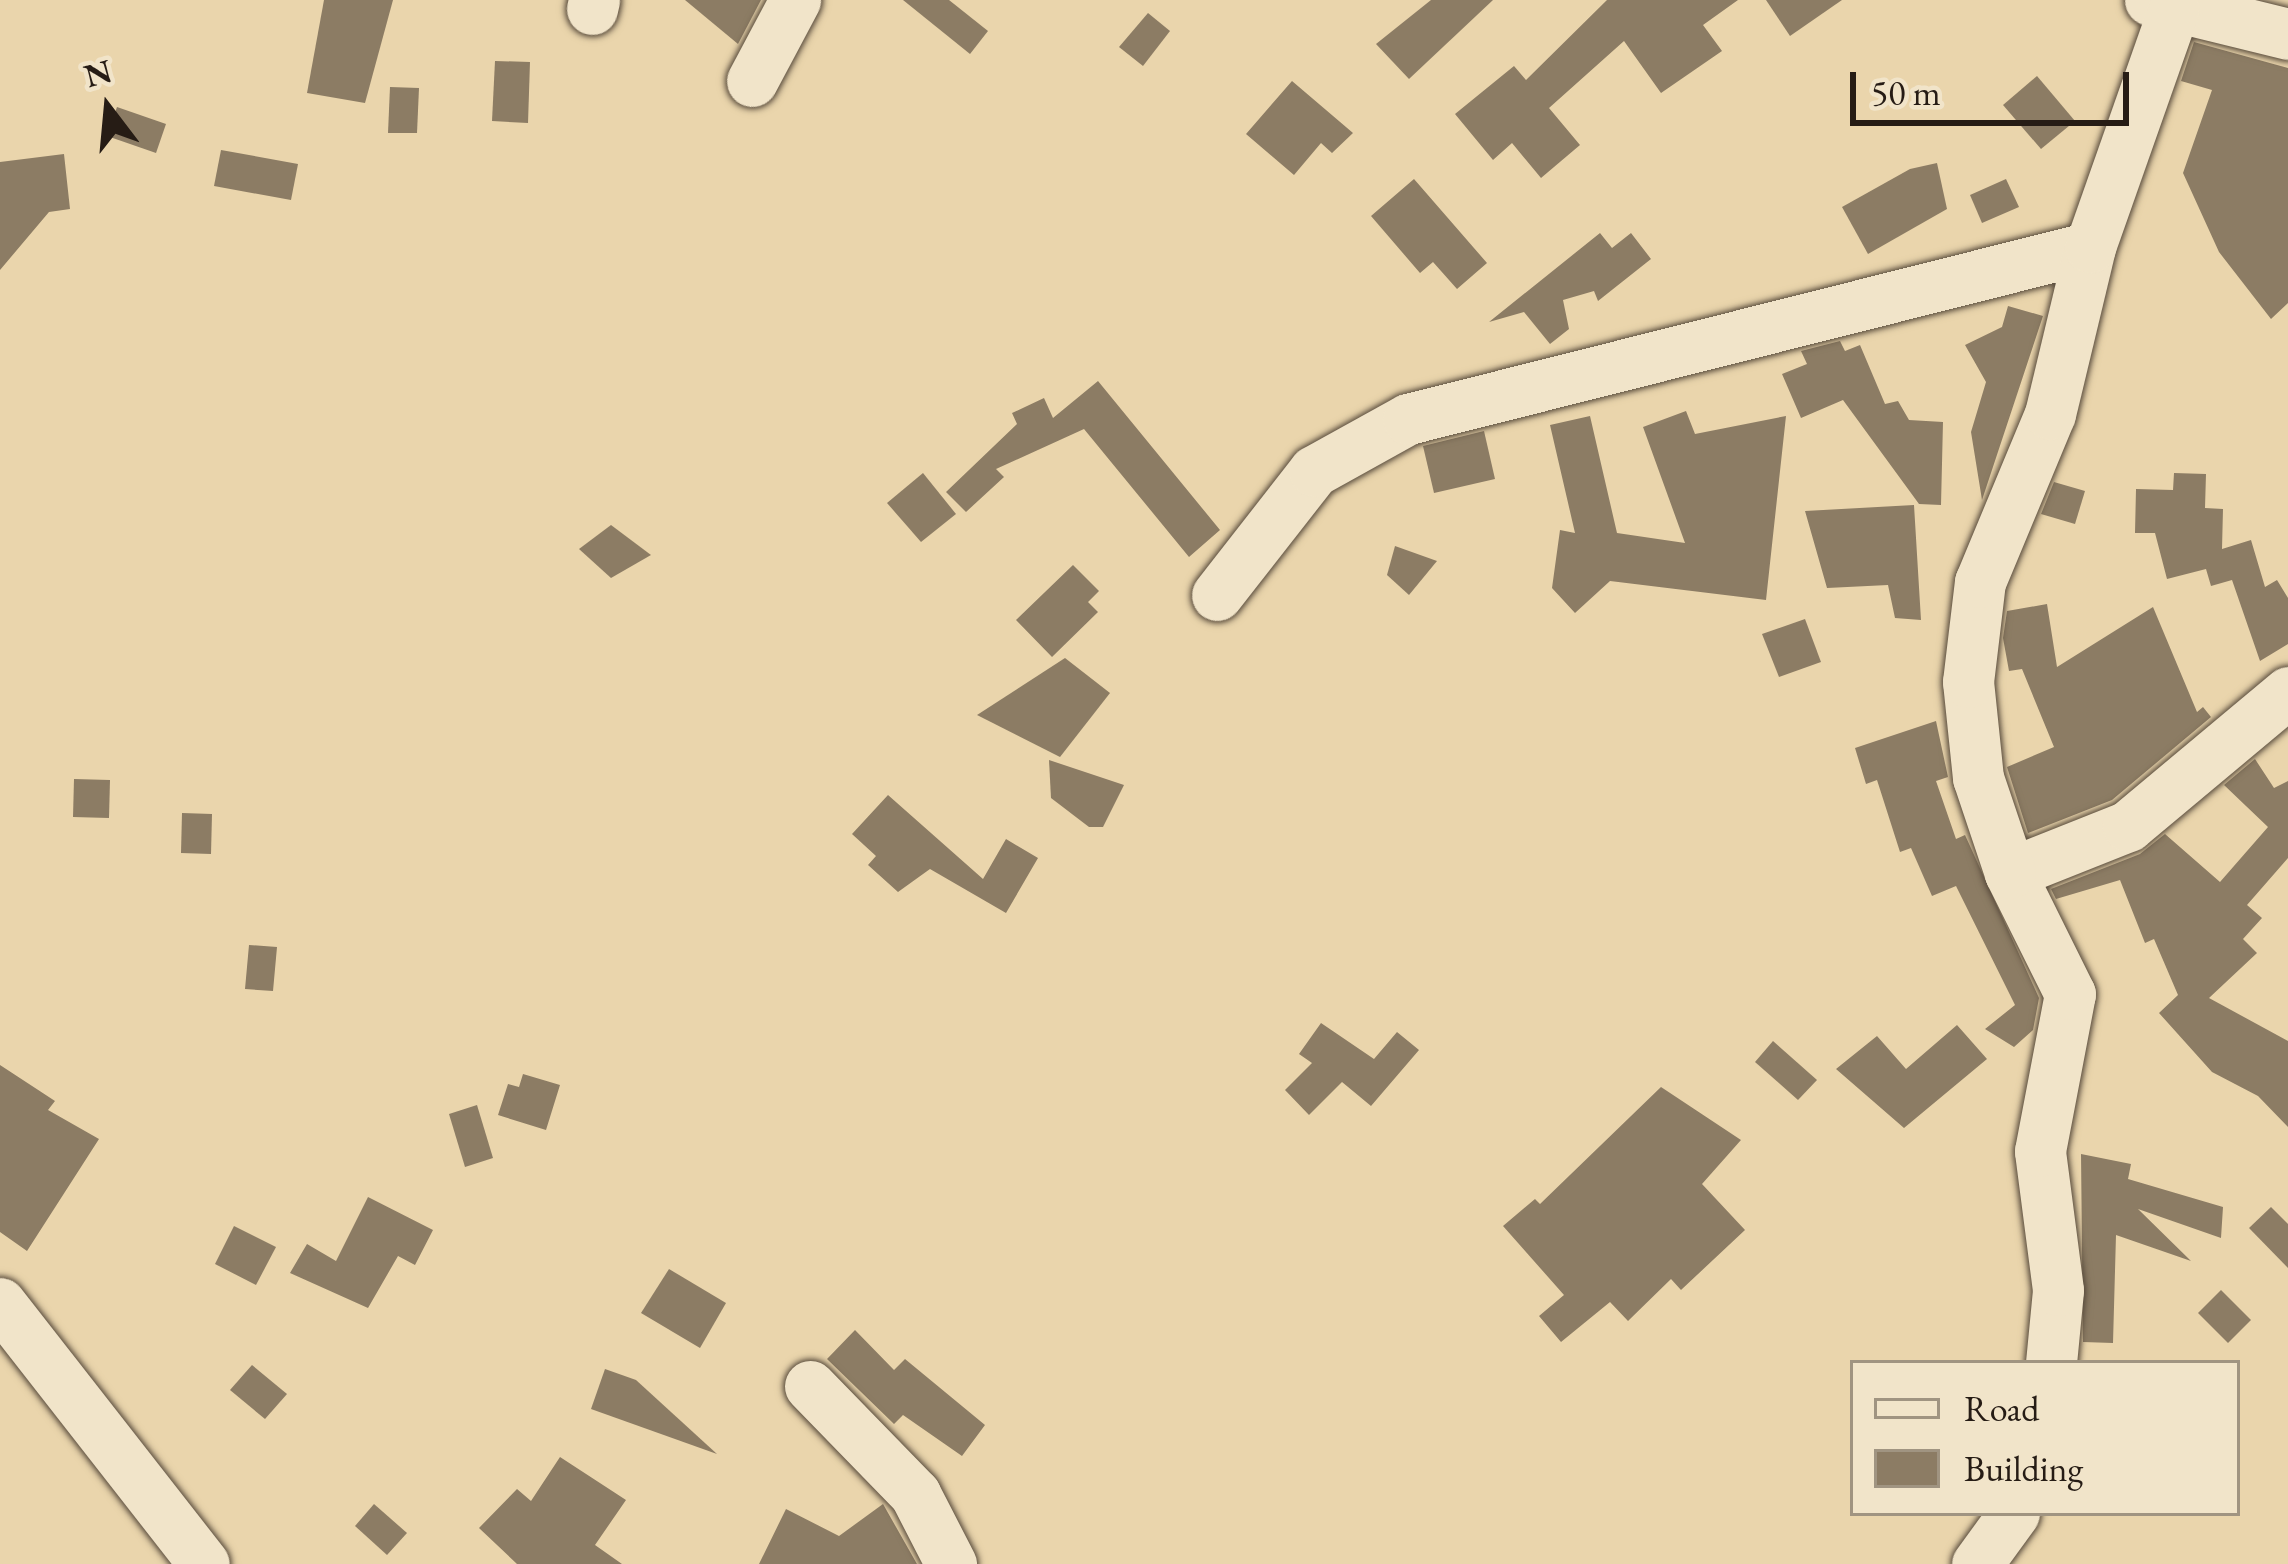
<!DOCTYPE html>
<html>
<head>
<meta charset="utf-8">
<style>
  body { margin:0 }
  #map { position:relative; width:2288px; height:1564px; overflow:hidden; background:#ead5ac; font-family:"EB Garamond",serif }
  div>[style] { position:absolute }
  .building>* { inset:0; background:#8c7c64 }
  .roads { filter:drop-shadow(0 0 3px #574a3b) drop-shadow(0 0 3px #574a3b) }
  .minor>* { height:51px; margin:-25.5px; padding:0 25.5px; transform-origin:25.5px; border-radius:25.5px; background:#f1e4c9 }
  span { translate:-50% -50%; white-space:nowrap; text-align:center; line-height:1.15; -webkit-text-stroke:12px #f1e4c9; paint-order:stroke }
  .legend { position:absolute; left:1850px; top:1360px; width:390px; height:156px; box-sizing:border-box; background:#f1e4c9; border:3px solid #a09481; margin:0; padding:15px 21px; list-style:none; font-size:36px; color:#261c15 }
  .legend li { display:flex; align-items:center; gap:24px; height:60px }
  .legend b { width:60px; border:3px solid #a09481 }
  .north { position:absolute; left:48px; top:48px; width:120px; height:120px; -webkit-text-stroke:9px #f1e4c9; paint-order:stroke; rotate:344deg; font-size:33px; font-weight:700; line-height:48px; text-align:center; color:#261c15 }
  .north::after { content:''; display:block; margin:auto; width:42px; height:54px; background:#261c15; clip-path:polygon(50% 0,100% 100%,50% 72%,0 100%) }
  .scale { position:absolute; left:1850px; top:72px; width:279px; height:54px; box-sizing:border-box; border:6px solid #261c15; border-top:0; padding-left:15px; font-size:36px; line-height:42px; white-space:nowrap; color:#261c15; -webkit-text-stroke:9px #f1e4c9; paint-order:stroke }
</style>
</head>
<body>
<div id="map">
  <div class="building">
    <div style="clip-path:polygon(324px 0,393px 0,365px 103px,307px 93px)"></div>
    <div style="clip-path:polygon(685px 0,761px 0,738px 44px)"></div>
    <div style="clip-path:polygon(903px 0,949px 0,988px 31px,970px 54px)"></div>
    <div style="clip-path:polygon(1431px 0,1493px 0,1409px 79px,1376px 44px)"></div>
    <div style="clip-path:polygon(1607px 0,1738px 0,1703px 25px,1722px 51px,1661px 93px,1624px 41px,1549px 108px,1580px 145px,1541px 178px,1512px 143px,1493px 160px,1455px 114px,1514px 66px,1526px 80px)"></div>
    <div style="clip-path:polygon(1766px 0,1842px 0,1790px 36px)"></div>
    <div style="clip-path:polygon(1148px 13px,1170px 31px,1143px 66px,1119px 47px)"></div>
    <div style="clip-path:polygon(2194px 42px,2288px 68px,2288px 303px,2271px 319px,2219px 252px,2183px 173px,2212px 90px,2181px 81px)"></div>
    <div style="clip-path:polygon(495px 61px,530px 62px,528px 123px,492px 121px)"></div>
    <div style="clip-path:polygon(2037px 76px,2075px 121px,2041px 149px,2003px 105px)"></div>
    <div style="clip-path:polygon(1292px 81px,1353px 133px,1332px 153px,1321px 143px,1294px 175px,1246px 134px)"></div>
    <div style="clip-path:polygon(390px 87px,419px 88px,417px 133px,388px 133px)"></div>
    <div style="clip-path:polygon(117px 107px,166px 124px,156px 153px,107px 136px)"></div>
    <div style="clip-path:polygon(221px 150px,298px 164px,291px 200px,214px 186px)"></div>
    <div style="clip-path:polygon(64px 154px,70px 209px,49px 212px,0 270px,0 162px)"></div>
    <div style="clip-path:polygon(1937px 163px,1947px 209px,1868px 254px,1842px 207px,1910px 169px)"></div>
    <div style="clip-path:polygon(1414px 179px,1487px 263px,1457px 289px,1433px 262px,1420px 273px,1371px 216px)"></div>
    <div style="clip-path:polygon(2006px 179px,2019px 207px,1982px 223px,1970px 195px)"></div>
    <div style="clip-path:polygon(1600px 233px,1612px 248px,1631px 233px,1651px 259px,1598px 301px,1594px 291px,1563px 300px,1569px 329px,1550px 344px,1524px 312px,1489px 322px)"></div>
    <div style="clip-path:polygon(2008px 306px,2043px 316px,1982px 500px,1971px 432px,1986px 382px,1965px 345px,2002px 327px)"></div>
    <div style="clip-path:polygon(1840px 341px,1845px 351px,1860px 345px,1885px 404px,1898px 401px,1909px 420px,1943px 422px,1941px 505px,1919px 504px,1843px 400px,1801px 418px,1782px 374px,1807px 364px,1801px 351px)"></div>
    <div style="clip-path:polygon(1098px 381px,1220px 530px,1189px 557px,1084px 429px,996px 469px,1004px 477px,966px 512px,946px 492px,1017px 424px,1012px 413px,1044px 398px,1053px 418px)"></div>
    <div style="clip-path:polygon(1686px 411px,1695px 434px,1786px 416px,1766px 600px,1610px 581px,1575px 613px,1552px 588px,1560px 530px,1575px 533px,1550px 425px,1590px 416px,1617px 533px,1685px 543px,1643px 427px)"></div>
    <div style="clip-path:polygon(1484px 431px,1495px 479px,1434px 493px,1423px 446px)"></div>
    <div style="clip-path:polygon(923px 473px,956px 514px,921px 542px,887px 503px)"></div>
    <div style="clip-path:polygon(2174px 473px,2206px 474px,2205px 508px,2223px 509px,2222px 549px,2251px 540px,2265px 587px,2277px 580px,2288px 598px,2288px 644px,2260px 661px,2232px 580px,2211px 586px,2206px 569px,2167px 579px,2155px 533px,2135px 533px,2136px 489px,2173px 490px)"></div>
    <div style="clip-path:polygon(2054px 482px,2085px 491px,2075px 524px,2041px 514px)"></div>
    <div style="clip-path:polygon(1914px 505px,1921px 620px,1895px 618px,1888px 585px,1827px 588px,1805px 511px)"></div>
    <div style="clip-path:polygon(611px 525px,651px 555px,611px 578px,579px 549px)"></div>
    <div style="clip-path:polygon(1395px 546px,1437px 561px,1409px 595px,1387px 575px)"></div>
    <div style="clip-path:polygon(1073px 565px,1099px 591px,1088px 602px,1098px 612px,1052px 657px,1016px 620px)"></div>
    <div style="clip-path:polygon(2047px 604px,2057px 667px,2153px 607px,2197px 712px,2203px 707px,2211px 717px,2112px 800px,2028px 833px,2007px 767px,2054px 747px,2022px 669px,2009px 671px,2003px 638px,2007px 611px)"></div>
    <div style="clip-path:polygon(1805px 619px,1821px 662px,1779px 677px,1762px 634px)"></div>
    <div style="clip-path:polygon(1065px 658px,1110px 693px,1060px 757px,977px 715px)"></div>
    <div style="clip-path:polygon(1936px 721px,1948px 777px,1936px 781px,1956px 839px,1965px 835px,2039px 998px,2033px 1030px,2014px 1047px,1985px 1029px,2015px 1005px,1956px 886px,1932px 896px,1911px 848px,1900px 852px,1877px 780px,1866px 784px,1855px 748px)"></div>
    <div style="clip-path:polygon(2255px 759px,2274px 788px,2288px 781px,2288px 858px,2247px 905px,2262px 918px,2243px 939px,2257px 953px,2209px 998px,2288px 1041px,2288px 1127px,2258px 1096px,2212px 1072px,2159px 1013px,2178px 995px,2154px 939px,2145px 943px,2120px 880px,2056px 899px,2051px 889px,2140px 854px,2165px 834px,2220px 882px,2268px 827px,2224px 785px)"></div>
    <div style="clip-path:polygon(1049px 760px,1124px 785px,1103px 827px,1089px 827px,1051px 798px)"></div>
    <div style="clip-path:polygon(74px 779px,110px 780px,109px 818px,73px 817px)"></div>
    <div style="clip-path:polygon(888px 795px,983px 879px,1006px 839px,1038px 858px,1006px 913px,930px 869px,898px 892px,868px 865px,876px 856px,852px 834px)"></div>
    <div style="clip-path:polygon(182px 813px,212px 814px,211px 854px,181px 853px)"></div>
    <div style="clip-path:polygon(249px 945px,277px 947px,273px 991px,245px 989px)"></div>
    <div style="clip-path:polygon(1321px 1023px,1374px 1059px,1397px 1032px,1419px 1050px,1371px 1106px,1342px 1082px,1309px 1115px,1285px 1090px,1312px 1063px,1299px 1054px)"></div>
    <div style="clip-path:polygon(1957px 1025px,1987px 1059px,1904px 1128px,1836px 1069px,1877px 1036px,1906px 1069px)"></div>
    <div style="clip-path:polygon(1773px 1041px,1817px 1080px,1798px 1100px,1755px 1062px)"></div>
    <div style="clip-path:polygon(0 1065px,55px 1101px,48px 1110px,99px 1139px,27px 1251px,0 1232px)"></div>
    <div style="clip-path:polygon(523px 1074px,560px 1085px,546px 1130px,498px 1115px,508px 1084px,519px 1087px)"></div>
    <div style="clip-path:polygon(1661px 1087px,1741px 1140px,1702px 1184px,1745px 1230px,1681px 1290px,1671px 1279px,1628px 1321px,1610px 1302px,1561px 1342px,1539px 1316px,1564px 1295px,1503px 1226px,1535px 1199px,1540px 1204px)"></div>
    <div style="clip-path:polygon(477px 1105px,493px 1158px,465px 1167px,449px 1114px)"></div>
    <div style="clip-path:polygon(2081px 1154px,2131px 1164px,2128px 1179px,2223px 1207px,2221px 1238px,2138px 1209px,2191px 1261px,2116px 1235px,2113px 1343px,2083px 1342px)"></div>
    <div style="clip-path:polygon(368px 1197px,433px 1230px,415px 1265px,398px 1256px,368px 1308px,290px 1273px,307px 1244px,336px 1261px)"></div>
    <div style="clip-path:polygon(2271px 1207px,2288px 1224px,2288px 1268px,2249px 1228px)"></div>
    <div style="clip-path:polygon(234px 1226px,276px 1247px,256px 1285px,215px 1264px)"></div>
    <div style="clip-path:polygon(669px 1269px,726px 1303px,700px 1348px,641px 1313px)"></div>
    <div style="clip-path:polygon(2221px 1290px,2251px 1320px,2228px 1343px,2198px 1313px)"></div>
    <div style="clip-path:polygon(855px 1330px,894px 1370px,905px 1359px,985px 1425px,962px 1456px,903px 1415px,894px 1424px,827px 1359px)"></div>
    <div style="clip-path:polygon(252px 1365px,287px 1394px,265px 1419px,230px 1390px)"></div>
    <div style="clip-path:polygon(605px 1369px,636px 1380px,717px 1454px,591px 1409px)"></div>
    <div style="clip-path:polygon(560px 1457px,626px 1500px,595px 1545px,622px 1564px,517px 1564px,479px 1528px,517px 1489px,531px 1501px)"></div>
    <div style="clip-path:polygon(374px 1504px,407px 1533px,387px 1555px,355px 1526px)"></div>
    <div style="clip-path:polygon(883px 1504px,917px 1564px,759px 1564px,786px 1509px,839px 1536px)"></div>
  </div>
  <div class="roads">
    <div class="minor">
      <div style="left:2150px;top:0;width:142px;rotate:13.8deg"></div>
      <div style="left:592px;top:9px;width:9px;rotate:-77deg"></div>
      <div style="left:752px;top:81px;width:92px;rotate:-62deg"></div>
      <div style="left:1217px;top:595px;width:157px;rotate:-52deg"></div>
      <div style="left:1314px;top:471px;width:107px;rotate:-29deg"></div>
      <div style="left:1408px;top:419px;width:703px;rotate:-14.15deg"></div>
      <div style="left:2010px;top:873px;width:127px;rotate:-21.7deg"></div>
      <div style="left:2128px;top:826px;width:209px;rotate:-39.9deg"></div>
      <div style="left:0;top:1303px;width:331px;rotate:52deg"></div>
      <div style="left:2051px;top:1363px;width:73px;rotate:-84.5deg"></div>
      <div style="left:2058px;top:1290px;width:140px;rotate:-97.4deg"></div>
      <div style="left:2040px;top:1151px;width:160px;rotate:-79.2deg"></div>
      <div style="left:2070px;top:994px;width:135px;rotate:-116.4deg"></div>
      <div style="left:2010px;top:873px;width:100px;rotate:-108.6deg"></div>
      <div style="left:1978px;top:778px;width:97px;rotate:-95.9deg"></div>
      <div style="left:1968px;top:682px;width:101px;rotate:-83.2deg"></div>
      <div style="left:1980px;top:582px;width:182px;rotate:-67.4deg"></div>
      <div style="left:2050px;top:414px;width:172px;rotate:-76.5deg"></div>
      <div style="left:2090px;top:247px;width:252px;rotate:-70.6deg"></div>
      <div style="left:810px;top:1386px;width:151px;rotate:45.8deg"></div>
      <div style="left:915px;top:1494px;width:79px;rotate:62.8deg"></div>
      <div style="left:1977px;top:1564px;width:63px;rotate:-54deg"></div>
    </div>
  </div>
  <ul class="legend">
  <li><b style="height:15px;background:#f1e4c9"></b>Road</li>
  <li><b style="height:33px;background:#8c7c64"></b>Building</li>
  </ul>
  <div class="north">N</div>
  <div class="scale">50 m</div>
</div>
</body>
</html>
